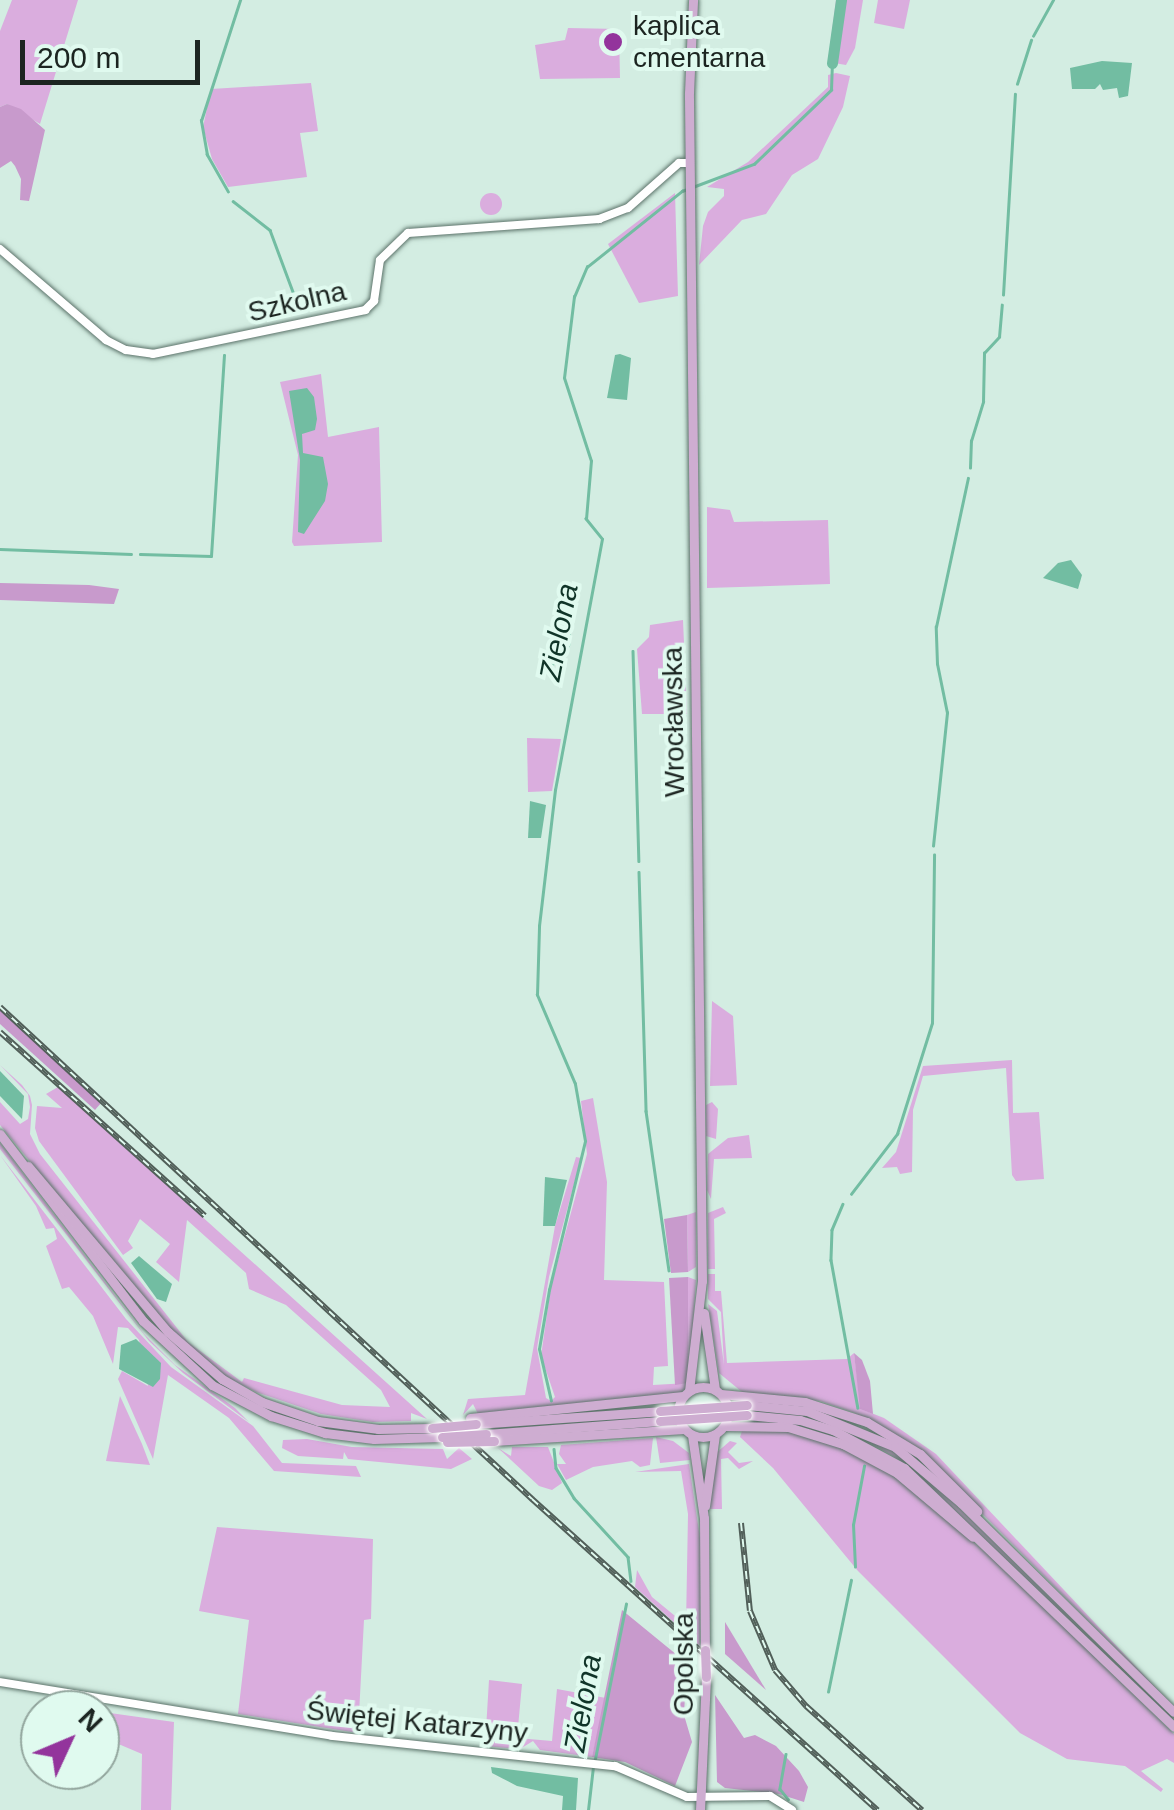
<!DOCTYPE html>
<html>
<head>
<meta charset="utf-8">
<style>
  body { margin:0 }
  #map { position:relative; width:1174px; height:1810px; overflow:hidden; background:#d3ede2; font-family:Arial,sans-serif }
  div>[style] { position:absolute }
  .green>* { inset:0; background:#daadde }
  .round { border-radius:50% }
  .forest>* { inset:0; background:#c89acc }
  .water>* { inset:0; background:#72bda2 }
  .stream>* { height:2.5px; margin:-1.25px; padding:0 1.25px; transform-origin:1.25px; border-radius:1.25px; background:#72bda2 }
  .river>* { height:11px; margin:-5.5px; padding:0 5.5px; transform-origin:5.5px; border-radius:5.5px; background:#72bda2 }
  .roads { filter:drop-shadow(0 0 2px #5c736a) drop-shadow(0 0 2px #5c736a) }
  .minor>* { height:8px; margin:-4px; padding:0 4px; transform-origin:4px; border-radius:4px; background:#fff }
  .major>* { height:9px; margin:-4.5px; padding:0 4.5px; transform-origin:4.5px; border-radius:4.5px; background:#ceadd1 }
  .major>.ring { margin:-4.5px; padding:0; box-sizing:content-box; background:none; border:9px solid #ceadd1; border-radius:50% }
  .rail>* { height:6px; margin-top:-3px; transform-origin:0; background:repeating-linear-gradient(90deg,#e0faef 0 8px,#515f59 0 16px); box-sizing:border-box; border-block:2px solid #515f59 }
  .bridges { filter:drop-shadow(0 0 2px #fff) drop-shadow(0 0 2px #fff) }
  .major-bridge>* { height:9px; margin:-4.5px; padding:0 4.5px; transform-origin:4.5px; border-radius:4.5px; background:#ceadd1 }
  .dots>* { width:28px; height:28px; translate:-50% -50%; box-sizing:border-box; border:5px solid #e0faef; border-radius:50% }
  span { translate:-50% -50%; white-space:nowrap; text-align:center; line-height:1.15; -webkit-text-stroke:8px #e0faef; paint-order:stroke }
  .poi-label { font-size:28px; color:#1c2521 }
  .left { translate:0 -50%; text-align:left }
  .street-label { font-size:28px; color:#1c2521 }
  .water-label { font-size:30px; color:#103428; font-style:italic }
  .north { position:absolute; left:20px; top:1690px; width:100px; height:100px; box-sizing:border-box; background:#e0faef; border:2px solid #92a59d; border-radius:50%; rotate:46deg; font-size:28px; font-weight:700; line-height:40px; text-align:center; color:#1c2521 }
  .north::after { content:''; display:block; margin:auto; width:35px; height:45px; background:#93349c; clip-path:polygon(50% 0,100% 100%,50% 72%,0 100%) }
  .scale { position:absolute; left:20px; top:40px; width:180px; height:45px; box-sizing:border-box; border:5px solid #1c2521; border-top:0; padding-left:12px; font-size:30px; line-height:35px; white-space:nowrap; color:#1c2521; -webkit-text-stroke:8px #e0faef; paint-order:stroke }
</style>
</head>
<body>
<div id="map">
  <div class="green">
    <div style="clip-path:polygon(12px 0,78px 0,40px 124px,7px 104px,0 107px,0 31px)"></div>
    <div style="clip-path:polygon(836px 0,863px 0,855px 48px,846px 65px,828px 62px)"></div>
    <div style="clip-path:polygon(878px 0,910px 0,904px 29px,874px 23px)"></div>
    <div style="clip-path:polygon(568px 28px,619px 29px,620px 78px,540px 79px,535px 45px,565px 40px)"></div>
    <div style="clip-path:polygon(836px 73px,850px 76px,843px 107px,818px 159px,792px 175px,766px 214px,742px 220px,699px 265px,703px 226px,708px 212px,724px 196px,724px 189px,707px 187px,748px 162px,828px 87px,828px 75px)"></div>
    <div style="clip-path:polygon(311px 83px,318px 131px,300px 133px,307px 177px,228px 187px,212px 159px,203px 127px,211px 89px)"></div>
    <div class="round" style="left:480px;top:193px;width:22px;height:22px"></div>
    <div style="clip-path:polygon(675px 193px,678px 296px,639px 303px,608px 244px)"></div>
    <div style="clip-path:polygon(321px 374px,328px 437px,379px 427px,382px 542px,294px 546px,292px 542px,298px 455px,280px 382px)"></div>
    <div style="clip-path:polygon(707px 507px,730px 510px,734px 522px,828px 520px,830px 584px,707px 588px)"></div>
    <div style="clip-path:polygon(683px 620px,687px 714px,642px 714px,637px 649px,649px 637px,650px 625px)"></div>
    <div style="clip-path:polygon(527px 738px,561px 739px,552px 791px,528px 792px)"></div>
    <div style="clip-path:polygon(712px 1001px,733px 1016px,737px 1085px,710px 1086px)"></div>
    <div style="clip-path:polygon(1012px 1060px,1013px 1113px,1039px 1112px,1044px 1179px,1016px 1181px,1012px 1175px,1006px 1068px,923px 1076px,913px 1110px,912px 1172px,900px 1174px,897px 1167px,882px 1168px,896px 1152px,923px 1066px)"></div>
    <div style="clip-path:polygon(0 1065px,22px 1085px,30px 1096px,32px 1105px,30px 1134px,40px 1154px,188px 1342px,242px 1382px,244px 1378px,342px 1405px,390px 1407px,381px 1390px,286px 1305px,249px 1289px,246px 1273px,187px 1220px,179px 1282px,156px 1262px,170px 1244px,140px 1219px,128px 1241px,133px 1248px,123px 1255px,39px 1141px,35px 1128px,37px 1106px,62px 1108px,46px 1094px,58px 1087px,427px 1419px,411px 1413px,411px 1421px,373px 1422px,321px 1414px,256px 1392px,218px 1373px,171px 1333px,0 1125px,0 1102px,20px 1124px,28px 1119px,30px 1107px,28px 1094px)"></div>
    <div style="clip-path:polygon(593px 1098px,607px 1182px,604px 1280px,664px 1282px,668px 1366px,654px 1367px,653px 1385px,688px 1383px,688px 1277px,696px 1280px,689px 1385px,680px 1394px,478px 1414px,473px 1404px,463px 1415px,468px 1399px,525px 1395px,555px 1226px,576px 1157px,581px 1158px,549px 1277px,537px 1348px,546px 1398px,551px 1401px,555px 1397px,541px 1356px,551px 1286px,587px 1154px,581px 1101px)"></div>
    <div style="clip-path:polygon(712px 1102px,718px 1109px,716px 1139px,706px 1136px,706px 1105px)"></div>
    <div style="clip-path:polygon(749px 1135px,752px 1158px,714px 1159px,711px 1199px,707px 1190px,708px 1154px,728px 1138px)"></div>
    <div style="clip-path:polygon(0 1143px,144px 1334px,175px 1365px,235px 1408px,249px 1422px,183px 1373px,149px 1341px,0 1149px)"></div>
    <div style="clip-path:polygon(0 1155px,126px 1319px,171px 1367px,253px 1426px,282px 1463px,356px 1466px,361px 1477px,274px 1471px,229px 1418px,168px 1375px,153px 1459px,118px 1379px,122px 1371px,148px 1386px,139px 1340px,128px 1328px,118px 1327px,113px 1364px,93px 1316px,69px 1287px,62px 1289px,46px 1246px,57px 1239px,54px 1228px,46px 1229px,36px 1206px)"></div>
    <div style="clip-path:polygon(723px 1207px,726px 1213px,714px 1219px,715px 1269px,708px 1269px,708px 1213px)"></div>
    <div style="clip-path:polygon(696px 1212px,696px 1267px,688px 1272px,687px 1215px)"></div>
    <div style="clip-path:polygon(708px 1274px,715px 1274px,715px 1291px,721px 1291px,727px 1363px,847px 1359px,854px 1353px,861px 1409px,884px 1418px,936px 1454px,1174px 1707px,921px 1452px,855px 1413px,820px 1401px,742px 1392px,719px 1373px,708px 1304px,717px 1311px,724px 1365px,721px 1312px,708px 1299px)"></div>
    <div style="clip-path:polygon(120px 1396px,142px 1444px,150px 1465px,106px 1461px)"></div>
    <div style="clip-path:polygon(747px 1409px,805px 1415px,822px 1419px,884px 1445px,904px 1459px,948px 1497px,1174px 1720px,905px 1463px,851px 1432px,807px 1418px)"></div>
    <div style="clip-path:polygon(743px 1428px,778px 1429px,838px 1444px,889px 1471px,998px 1563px,1174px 1734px,1174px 1763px,1167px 1759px,1141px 1771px,1163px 1789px,1161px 1792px,1125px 1766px,1067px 1759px,1020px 1733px,858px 1571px,773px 1468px,740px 1437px)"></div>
    <div style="clip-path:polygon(656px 1437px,673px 1441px,689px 1453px,690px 1460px,660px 1463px)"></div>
    <div style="clip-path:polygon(653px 1438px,650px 1465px,640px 1467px,632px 1461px,593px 1467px,566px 1480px,557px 1464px,566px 1464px,559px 1454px,561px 1445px)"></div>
    <div style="clip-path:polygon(307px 1439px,352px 1447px,443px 1449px,447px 1459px,459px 1448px,472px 1459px,451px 1469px,348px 1459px,344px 1452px,343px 1459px,298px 1456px,282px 1448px,283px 1440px)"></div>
    <div style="clip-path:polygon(730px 1441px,737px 1443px,728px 1452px,739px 1463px,753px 1461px,739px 1469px,728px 1458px,721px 1459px,722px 1509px,710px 1509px,715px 1454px)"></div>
    <div style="clip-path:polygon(512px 1447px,548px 1447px,562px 1483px,552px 1490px,539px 1486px,498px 1448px,511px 1456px)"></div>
    <div style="clip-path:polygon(689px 1464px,700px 1538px,700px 1646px,635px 1587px,637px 1570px,652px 1597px,686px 1625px,688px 1514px,681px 1471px,635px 1472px)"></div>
    <div style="clip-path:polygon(217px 1527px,373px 1539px,371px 1619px,364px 1620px,358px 1733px,238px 1714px,249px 1620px,199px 1611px)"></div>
    <div style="clip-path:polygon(489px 1680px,522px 1684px,517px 1738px,552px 1741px,557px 1689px,606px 1698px,592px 1757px,540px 1750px,533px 1741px,520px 1749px,485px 1746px)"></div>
    <div style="clip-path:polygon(103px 1712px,174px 1722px,171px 1810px,141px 1810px,142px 1754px,102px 1737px)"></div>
  </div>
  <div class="forest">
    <div style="clip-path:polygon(7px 104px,21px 109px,45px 130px,29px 201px,20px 200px,21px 179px,15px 166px,11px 161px,0 168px,0 107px)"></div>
    <div style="clip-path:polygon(0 583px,89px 585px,119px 589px,114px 604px,0 600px)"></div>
    <div style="clip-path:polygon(0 1010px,101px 1103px,95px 1110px,0 1024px)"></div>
    <div style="clip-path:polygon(687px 1215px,688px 1272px,671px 1273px,664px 1219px)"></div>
    <div style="clip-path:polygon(688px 1277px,688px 1383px,675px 1385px,669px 1278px)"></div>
    <div style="clip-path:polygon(854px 1353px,862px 1360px,870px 1381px,873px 1414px,860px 1409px)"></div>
    <div style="clip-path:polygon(622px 1610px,677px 1655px,686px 1676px,684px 1715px,692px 1742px,675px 1786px,625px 1762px,592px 1757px)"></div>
    <div style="clip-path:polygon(725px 1622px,766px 1690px,725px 1654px)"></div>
    <div style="clip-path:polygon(715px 1695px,744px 1738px,755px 1735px,776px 1746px,799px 1771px,808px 1787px,804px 1802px,779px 1794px,725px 1788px,717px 1782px)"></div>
  </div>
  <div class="water">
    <div style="clip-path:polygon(1102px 61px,1132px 63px,1128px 96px,1119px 98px,1117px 88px,1103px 90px,1100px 84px,1095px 89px,1072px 89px,1070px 68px)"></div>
    <div style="clip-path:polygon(620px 354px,631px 358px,627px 400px,607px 398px,615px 355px)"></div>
    <div style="clip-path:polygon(307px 388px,314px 397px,317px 419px,315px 430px,302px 434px,303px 453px,323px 457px,328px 484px,325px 501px,304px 534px,298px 532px,300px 460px,289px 391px)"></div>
    <div style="clip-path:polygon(1071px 560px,1082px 575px,1078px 589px,1043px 578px,1058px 563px)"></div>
    <div style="clip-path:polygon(564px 633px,571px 633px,571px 644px,563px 663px,551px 666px,549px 660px,558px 655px,555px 644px)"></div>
    <div style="clip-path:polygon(530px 801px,546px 805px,541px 838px,528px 838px)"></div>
    <div style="clip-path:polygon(0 1071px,24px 1096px,22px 1119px,0 1096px)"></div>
    <div style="clip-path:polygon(545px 1177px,567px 1180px,555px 1226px,543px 1226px)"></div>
    <div style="clip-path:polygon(139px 1256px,172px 1284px,166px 1302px,157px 1299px,131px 1263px)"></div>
    <div style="clip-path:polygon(136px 1339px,161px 1363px,160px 1379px,153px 1387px,119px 1369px,121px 1345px)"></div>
    <div style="clip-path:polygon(491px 1767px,578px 1778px,576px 1810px,562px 1810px,563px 1796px,517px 1786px,492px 1773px)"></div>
  </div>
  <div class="stream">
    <div style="left:1033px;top:36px;width:41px;rotate:-60.9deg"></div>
    <div style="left:1017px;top:84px;width:46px;rotate:-72.3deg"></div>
    <div style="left:228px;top:192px;width:43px;rotate:-119.6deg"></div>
    <div style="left:207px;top:155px;width:35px;rotate:-100deg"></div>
    <div style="left:201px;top:121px;width:127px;rotate:-72.1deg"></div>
    <div style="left:233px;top:201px;width:47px;rotate:38.1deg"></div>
    <div style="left:270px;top:230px;width:75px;rotate:69.6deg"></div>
    <div style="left:1003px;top:295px;width:201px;rotate:-86.6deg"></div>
    <div style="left:970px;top:468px;width:27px;rotate:-88deg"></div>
    <div style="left:971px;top:441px;width:41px;rotate:-72.9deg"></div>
    <div style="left:983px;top:402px;width:49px;rotate:-88.8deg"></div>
    <div style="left:984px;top:353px;width:22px;rotate:-47deg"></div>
    <div style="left:999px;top:337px;width:32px;rotate:-85deg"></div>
    <div style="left:0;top:549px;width:131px;rotate:2.2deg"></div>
    <div style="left:140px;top:554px;width:71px;rotate:1.6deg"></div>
    <div style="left:211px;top:556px;width:201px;rotate:-86.3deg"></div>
    <div style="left:633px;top:651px;width:210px;rotate:88.4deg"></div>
    <div style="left:933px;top:846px;width:134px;rotate:-84deg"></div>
    <div style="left:947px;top:713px;width:50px;rotate:-101.5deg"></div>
    <div style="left:937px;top:664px;width:37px;rotate:-92deg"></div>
    <div style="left:936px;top:627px;width:152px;rotate:-77.9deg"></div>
    <div style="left:639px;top:872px;width:239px;rotate:88.3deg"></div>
    <div style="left:646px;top:1111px;width:161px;rotate:81.8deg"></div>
    <div style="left:851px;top:1194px;width:76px;rotate:-52.5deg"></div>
    <div style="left:897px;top:1134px;width:116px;rotate:-72.5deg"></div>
    <div style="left:932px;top:1023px;width:168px;rotate:-89.3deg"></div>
    <div style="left:843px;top:1204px;width:28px;rotate:113deg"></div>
    <div style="left:832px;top:1230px;width:30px;rotate:92deg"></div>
    <div style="left:831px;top:1260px;width:150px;rotate:79.7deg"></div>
    <div style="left:551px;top:1401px;width:53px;rotate:-103deg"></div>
    <div style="left:539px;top:1349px;width:60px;rotate:-80.4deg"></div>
    <div style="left:549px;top:1290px;width:153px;rotate:-76.4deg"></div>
    <div style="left:585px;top:1141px;width:58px;rotate:-100deg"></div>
    <div style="left:575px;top:1084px;width:97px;rotate:-113.1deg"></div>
    <div style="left:537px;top:995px;width:69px;rotate:-88.3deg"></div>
    <div style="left:539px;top:926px;width:137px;rotate:-83.3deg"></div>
    <div style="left:555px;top:790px;width:255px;rotate:-79.4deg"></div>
    <div style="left:602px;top:539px;width:26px;rotate:-129deg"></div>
    <div style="left:586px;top:519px;width:58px;rotate:-85.1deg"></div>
    <div style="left:591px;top:461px;width:87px;rotate:-108deg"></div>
    <div style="left:564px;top:378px;width:82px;rotate:-83deg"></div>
    <div style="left:574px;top:297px;width:33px;rotate:-67deg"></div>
    <div style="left:587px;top:267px;width:122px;rotate:-38.7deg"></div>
    <div style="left:682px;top:191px;width:77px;rotate:-20.6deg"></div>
    <div style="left:754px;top:164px;width:107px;rotate:-43.9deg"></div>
    <div style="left:831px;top:90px;width:27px;rotate:-88deg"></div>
    <div style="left:554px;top:1449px;width:19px;rotate:84deg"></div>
    <div style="left:556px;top:1468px;width:35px;rotate:59deg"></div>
    <div style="left:574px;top:1498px;width:80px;rotate:47.5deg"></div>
    <div style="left:628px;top:1557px;width:24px;rotate:83deg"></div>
    <div style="left:855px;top:1567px;width:42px;rotate:-92.7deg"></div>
    <div style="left:853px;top:1525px;width:60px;rotate:-79.4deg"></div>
    <div style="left:828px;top:1692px;width:114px;rotate:-78.4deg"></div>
    <div style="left:786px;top:1754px;width:36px;rotate:100deg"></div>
    <div style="left:780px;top:1789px;width:13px;rotate:51deg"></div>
    <div style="left:595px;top:1759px;width:158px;rotate:-78.7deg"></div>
    <div style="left:588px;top:1810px;width:43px;rotate:-83.4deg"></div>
  </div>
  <div class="river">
    <div style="left:832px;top:63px;width:64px;rotate:-81.9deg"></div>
  </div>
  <div class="roads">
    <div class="minor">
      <div style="left:0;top:249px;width:140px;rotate:40.6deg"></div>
      <div style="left:106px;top:340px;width:22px;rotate:27deg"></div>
      <div style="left:126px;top:350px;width:27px;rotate:8deg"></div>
      <div style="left:153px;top:354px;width:217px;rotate:-11.7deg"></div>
      <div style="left:365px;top:310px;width:13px;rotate:-45deg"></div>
      <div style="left:374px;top:301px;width:41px;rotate:-81.7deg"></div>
      <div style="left:380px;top:260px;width:39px;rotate:-44deg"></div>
      <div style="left:408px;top:233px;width:192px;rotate:-4.2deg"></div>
      <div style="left:599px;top:219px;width:31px;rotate:-21deg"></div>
      <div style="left:628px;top:208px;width:68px;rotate:-41.4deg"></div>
      <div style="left:679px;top:163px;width:11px"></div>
      <div style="left:0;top:1682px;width:336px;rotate:9.2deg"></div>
      <div style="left:332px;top:1736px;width:285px;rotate:6.1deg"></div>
      <div style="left:615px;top:1766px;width:78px;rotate:23.3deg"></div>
      <div style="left:687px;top:1797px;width:83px;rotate:-0.7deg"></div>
      <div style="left:770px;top:1796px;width:26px;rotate:32deg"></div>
    </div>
    <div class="major">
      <div style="left:0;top:1134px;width:235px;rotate:52.6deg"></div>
      <div style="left:143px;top:1321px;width:94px;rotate:42.8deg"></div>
      <div style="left:212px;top:1385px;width:67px;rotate:27.7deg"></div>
      <div style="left:271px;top:1416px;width:57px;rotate:17.5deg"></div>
      <div style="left:325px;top:1433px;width:49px;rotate:7deg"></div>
      <div style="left:374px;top:1439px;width:68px;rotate:-1.7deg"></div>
      <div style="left:28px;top:1166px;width:217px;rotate:49.9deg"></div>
      <div style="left:168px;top:1332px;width:72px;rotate:41deg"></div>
      <div style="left:222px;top:1379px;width:46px;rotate:29.9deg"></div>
      <div style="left:262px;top:1402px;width:59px;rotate:18.7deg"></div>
      <div style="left:318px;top:1421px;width:61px;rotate:7.6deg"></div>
      <div style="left:378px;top:1429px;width:54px;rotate:-1.1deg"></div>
      <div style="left:704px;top:1313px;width:77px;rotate:81.8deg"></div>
      <div class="ring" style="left:678px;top:1387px;width:41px;height:41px"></div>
      <div style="left:689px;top:1391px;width:111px;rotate:-83.3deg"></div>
      <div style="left:702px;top:1281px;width:1188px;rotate:-90.63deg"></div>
      <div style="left:689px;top:93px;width:93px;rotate:-87.5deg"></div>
      <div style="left:721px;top:1394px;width:84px;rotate:5.4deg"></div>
      <div style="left:805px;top:1402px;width:65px;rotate:17.9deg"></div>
      <div style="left:867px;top:1422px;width:62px;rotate:31.1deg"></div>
      <div style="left:920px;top:1454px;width:81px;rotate:45deg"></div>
      <div style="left:747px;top:1405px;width:60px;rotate:5.7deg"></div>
      <div style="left:807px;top:1411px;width:95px;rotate:22.2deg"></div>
      <div style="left:895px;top:1447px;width:87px;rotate:40.3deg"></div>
      <div style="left:961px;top:1503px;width:298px;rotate:44.5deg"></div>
      <div style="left:747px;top:1415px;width:53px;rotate:5.4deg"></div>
      <div style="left:800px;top:1420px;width:34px;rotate:17deg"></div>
      <div style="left:833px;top:1430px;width:81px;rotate:28.2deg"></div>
      <div style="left:904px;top:1468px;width:374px;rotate:43.8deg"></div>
      <div style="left:470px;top:1418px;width:214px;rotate:-5.9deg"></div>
      <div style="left:476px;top:1424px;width:184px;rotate:-4deg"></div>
      <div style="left:725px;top:1426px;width:63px;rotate:0.9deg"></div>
      <div style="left:788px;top:1427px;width:58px;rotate:17.2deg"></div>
      <div style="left:843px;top:1444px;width:61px;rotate:28.2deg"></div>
      <div style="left:897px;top:1473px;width:99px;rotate:40.1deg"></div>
      <div style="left:486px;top:1434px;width:174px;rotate:-4.3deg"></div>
      <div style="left:692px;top:1435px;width:84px;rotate:81.8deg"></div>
      <div style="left:704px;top:1518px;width:132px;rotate:89.6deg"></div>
      <div style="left:494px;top:1441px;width:190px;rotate:-3.6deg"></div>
      <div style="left:705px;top:1506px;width:72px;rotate:-82deg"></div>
      <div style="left:700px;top:1810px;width:133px;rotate:-87.4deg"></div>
    </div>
  </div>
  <div class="rail">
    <div style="left:0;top:1007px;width:725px;rotate:42.76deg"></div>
    <div style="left:532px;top:1499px;width:465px;rotate:42deg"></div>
    <div style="left:0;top:1032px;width:275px;rotate:41.9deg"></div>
    <div style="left:741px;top:1523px;width:88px;rotate:84.2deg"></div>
    <div style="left:750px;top:1611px;width:64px;rotate:67deg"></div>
    <div style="left:775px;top:1670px;width:48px;rotate:49.3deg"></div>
    <div style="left:806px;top:1706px;width:156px;rotate:41.9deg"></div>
  </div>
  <div class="bridges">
    <div class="major-bridge">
      <div style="left:660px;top:1411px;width:87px;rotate:-3.9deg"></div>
      <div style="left:660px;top:1421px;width:87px;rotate:-3.9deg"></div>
      <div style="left:432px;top:1428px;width:44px;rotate:-5.2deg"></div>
      <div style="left:442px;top:1437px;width:44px;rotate:-3.9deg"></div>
      <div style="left:447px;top:1442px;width:47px;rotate:-1.2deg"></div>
      <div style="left:705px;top:1650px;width:27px;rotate:88deg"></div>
    </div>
  </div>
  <div class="dots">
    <div style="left:613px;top:42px;background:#93349c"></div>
  </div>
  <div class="poi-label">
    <span class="left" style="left:633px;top:42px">kaplica<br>cmentarna</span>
  </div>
  <div class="street-label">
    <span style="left:297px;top:302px;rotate:-13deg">Szkolna</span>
    <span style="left:674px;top:722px;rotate:-91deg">Wrocławska</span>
    <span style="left:684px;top:1664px;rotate:-90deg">Opolska</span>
    <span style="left:417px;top:1722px;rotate:6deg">Świętej Katarzyny</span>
  </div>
  <div class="water-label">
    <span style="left:559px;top:632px;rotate:-79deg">Zielona</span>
    <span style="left:583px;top:1703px;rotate:-80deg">Zielona</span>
  </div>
  <div class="north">N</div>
  <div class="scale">200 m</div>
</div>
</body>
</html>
